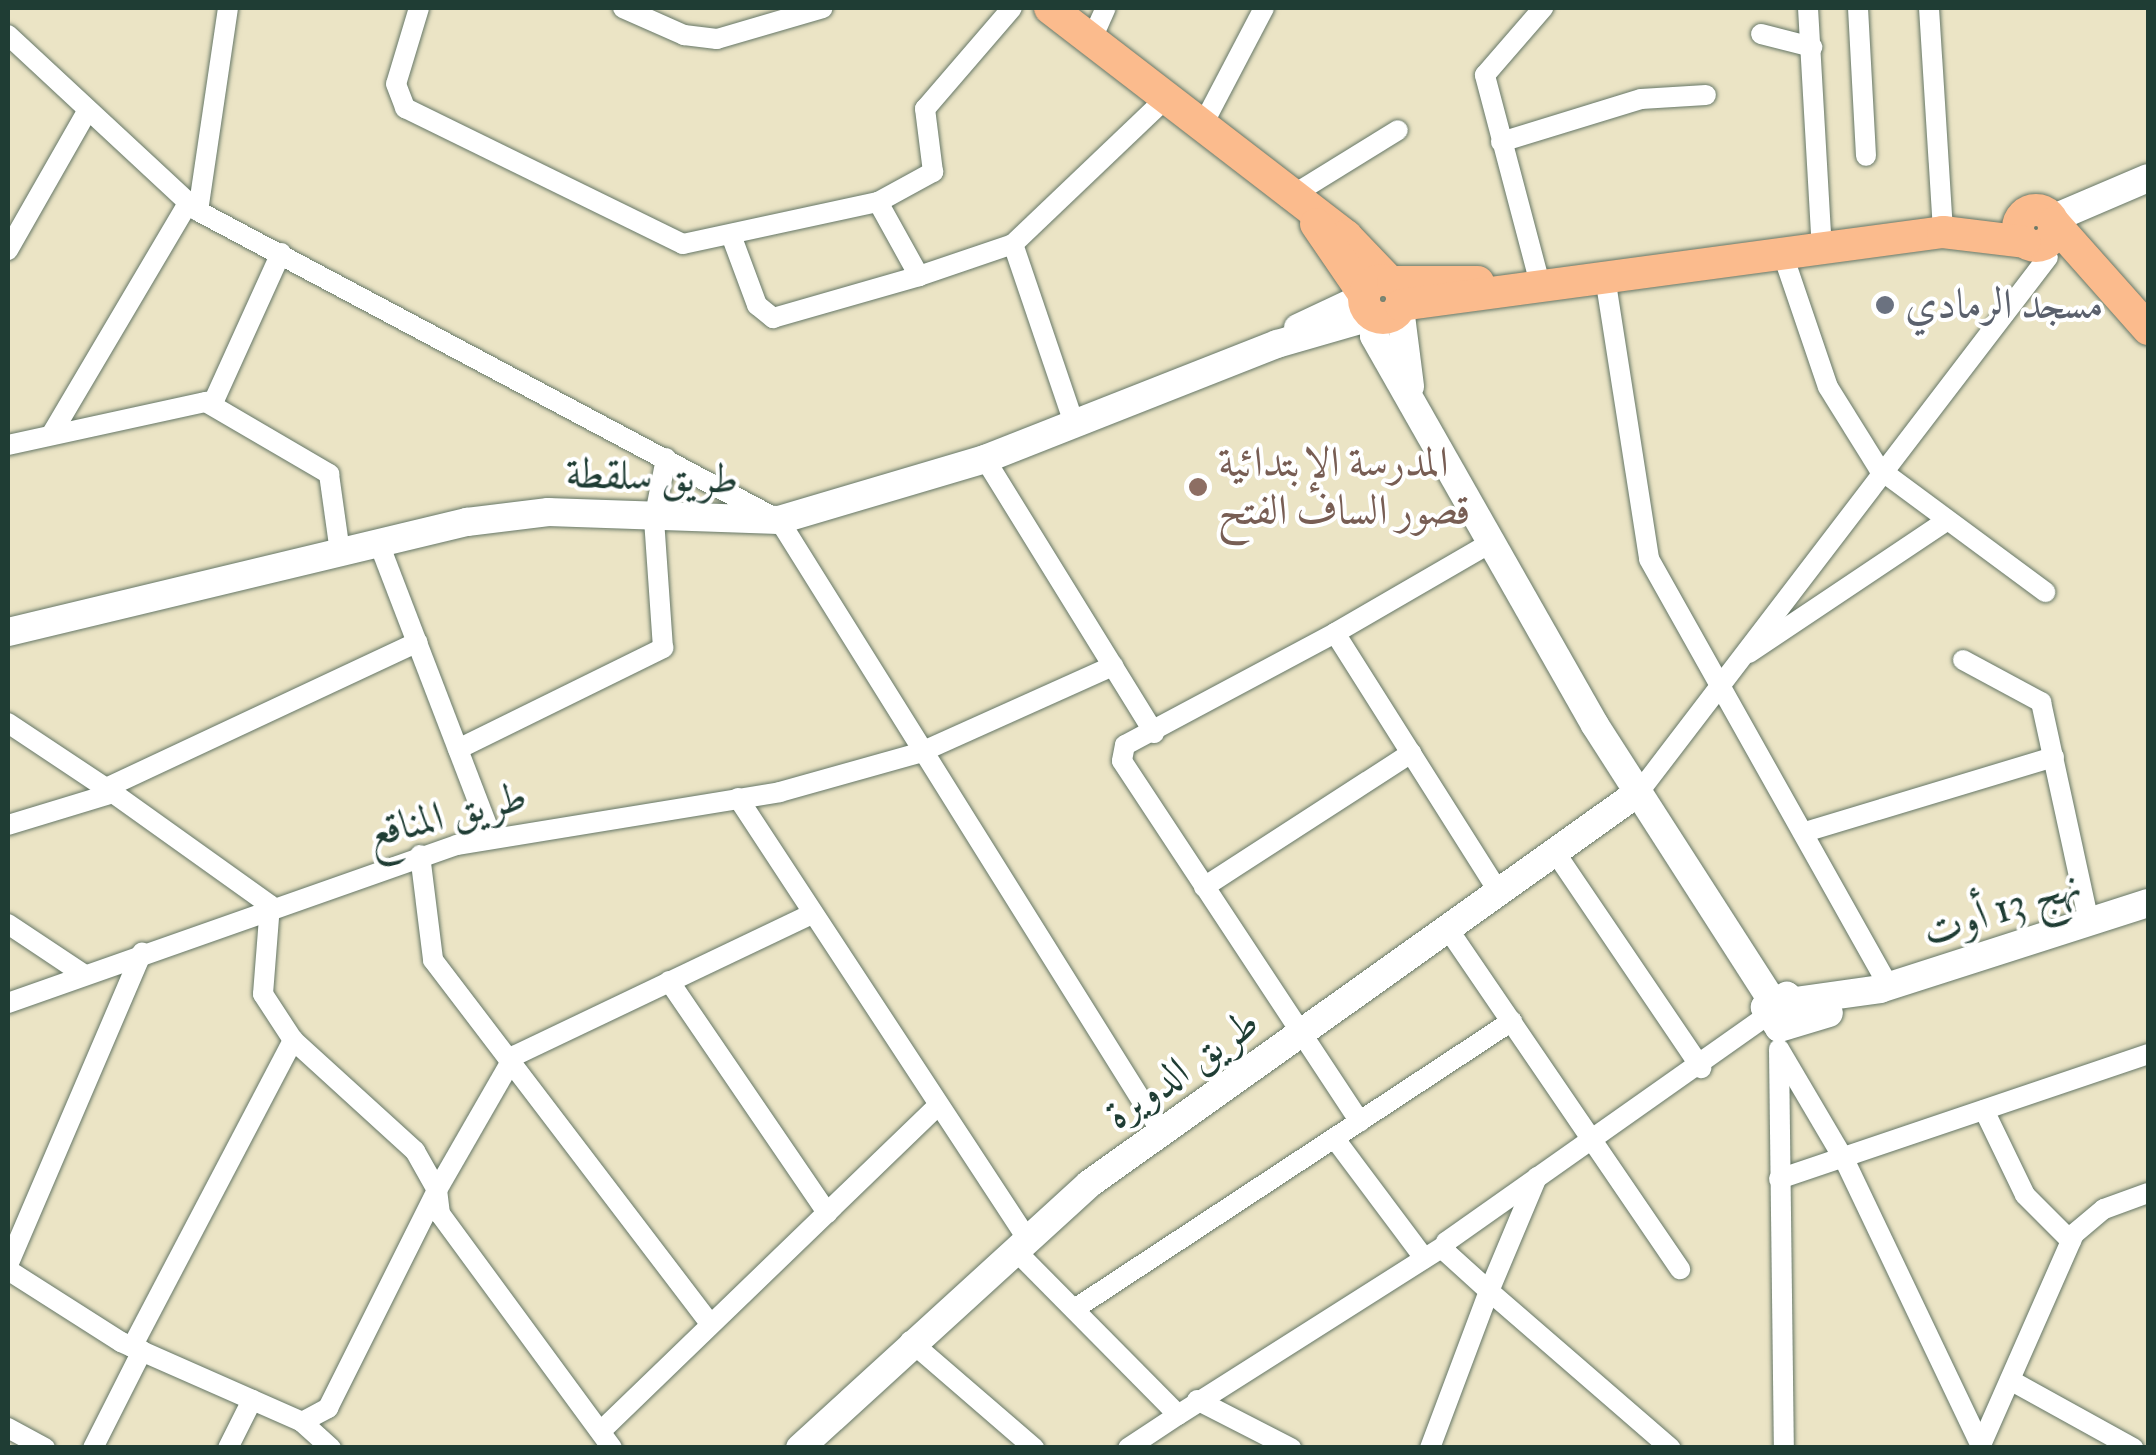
<!DOCTYPE html>
<html>
<head>
<meta charset="utf-8">
<style>
  body { margin:0 }
  #map { position:relative; width:2156px; height:1455px; overflow:hidden; background:#ebe4c5; font-family:"IM FELL Double Pica",Amiri,serif }
  div>[style] { position:absolute }
  .roads { filter:drop-shadow(0 0 2px #667767) drop-shadow(0 0 2px #667767) }
  .minor>* { height:20px; margin:-10px; padding:0 10px; transform-origin:10px; border-radius:10px; background:#fff }
  .tertiary>* { height:28px; margin:-14px; padding:0 14px; transform-origin:14px; border-radius:14px; background:#fff }
  .primary>* { height:32px; margin:-16px; padding:0 16px; transform-origin:16px; border-radius:16px; background:#fbbb8d }
  .primary>.ring { margin:-16px; padding:0; box-sizing:content-box; background:none; border:32px solid #fbbb8d; border-radius:50% }
  .dots>* { width:28px; height:28px; translate:-50% -50%; box-sizing:border-box; border:5px solid #fff; border-radius:50% }
  span { translate:-50% -50%; white-space:nowrap; text-align:center; line-height:1.15; -webkit-text-stroke:8px #fff; paint-order:stroke }
  .worship-label { font-size:42px; color:#5b616d }
  .left { translate:0 -50%; text-align:left }
  .education-label { font-size:42px; color:#785e54 }
  .street-label { font-size:42px; color:#1f3d34 }
  .frame { position:absolute; inset:0; border:10px solid #1f3d34; pointer-events:none }
</style>
</head>
<body>
<div id="map">
  <div class="roads">
    <div class="minor">
      <div style="left:228px;top:8px;width:205px;rotate:98.4deg"></div>
      <div style="left:198px;top:211px;width:658px;rotate:28.01deg"></div>
      <div style="left:779px;top:520px;width:719px;rotate:58.01deg"></div>
      <div style="left:419px;top:8px;width:79px;rotate:106.8deg"></div>
      <div style="left:396px;top:84px;width:26px;rotate:69deg"></div>
      <div style="left:405px;top:108px;width:309px;rotate:26.1deg"></div>
      <div style="left:683px;top:244px;width:199px;rotate:-12.2deg"></div>
      <div style="left:878px;top:202px;width:85px;rotate:61deg"></div>
      <div style="left:919px;top:276px;width:99px;rotate:-18.8deg"></div>
      <div style="left:1013px;top:244px;width:207px;rotate:-43.6deg"></div>
      <div style="left:623px;top:8px;width:67px;rotate:23.9deg"></div>
      <div style="left:684px;top:35px;width:33px;rotate:7deg"></div>
      <div style="left:717px;top:39px;width:110px;rotate:-16.3deg"></div>
      <div style="left:1808px;top:8px;width:242px;rotate:86.7deg"></div>
      <div style="left:1858px;top:8px;width:148px;rotate:86.9deg"></div>
      <div style="left:1929px;top:8px;width:224px;rotate:86.4deg"></div>
      <div style="left:1761px;top:34px;width:53px;rotate:14.3deg"></div>
      <div style="left:8px;top:35px;width:257px;rotate:42.9deg"></div>
      <div style="left:1091px;top:41px;width:36px;rotate:-66deg"></div>
      <div style="left:1200px;top:130px;width:138px;rotate:-62.3deg"></div>
      <div style="left:1501px;top:142px;width:146px;rotate:-17.1deg"></div>
      <div style="left:1641px;top:99px;width:65px;rotate:-3.5deg"></div>
      <div style="left:1288px;top:198px;width:129px;rotate:-31.7deg"></div>
      <div style="left:878px;top:202px;width:63px;rotate:-28.6deg"></div>
      <div style="left:933px;top:172px;width:64px;rotate:-97.2deg"></div>
      <div style="left:925px;top:109px;width:133px;rotate:-49.3deg"></div>
      <div style="left:731px;top:235px;width:75px;rotate:69.6deg"></div>
      <div style="left:757px;top:305px;width:21px;rotate:39deg"></div>
      <div style="left:773px;top:318px;width:152px;rotate:-16deg"></div>
      <div style="left:1013px;top:244px;width:192px;rotate:71.2deg"></div>
      <div style="left:8px;top:250px;width:161px;rotate:-60.3deg"></div>
      <div style="left:1783px;top:255px;width:139px;rotate:71.2deg"></div>
      <div style="left:1828px;top:387px;width:97px;rotate:58.1deg"></div>
      <div style="left:1879px;top:469px;width:207px;rotate:36.5deg"></div>
      <div style="left:1605px;top:277px;width:285px;rotate:81.1deg"></div>
      <div style="left:1649px;top:559px;width:490px;rotate:60.7deg"></div>
      <div style="left:1539px;top:280px;width:212px;rotate:-104.8deg"></div>
      <div style="left:1485px;top:75px;width:89px;rotate:-49.1deg"></div>
      <div style="left:212px;top:405px;width:167px;rotate:-65.6deg"></div>
      <div style="left:51px;top:435px;width:269px;rotate:-59.4deg"></div>
      <div style="left:8px;top:445px;width:203px;rotate:-12.3deg"></div>
      <div style="left:206px;top:402px;width:143px;rotate:30.3deg"></div>
      <div style="left:329px;top:474px;width:79px;rotate:82deg"></div>
      <div style="left:985px;top:459px;width:322px;rotate:58.3deg"></div>
      <div style="left:378px;top:541px;width:318px;rotate:69deg"></div>
      <div style="left:1492px;top:542px;width:181px;rotate:149.9deg"></div>
      <div style="left:1335px;top:633px;width:307px;rotate:57.7deg"></div>
      <div style="left:1335px;top:633px;width:238px;rotate:151.9deg"></div>
      <div style="left:1125px;top:745px;width:16px;rotate:101deg"></div>
      <div style="left:1122px;top:761px;width:432px;rotate:56.6deg"></div>
      <div style="left:1749px;top:653px;width:237px;rotate:-33.8deg"></div>
      <div style="left:1963px;top:660px;width:89px;rotate:28.3deg"></div>
      <div style="left:2041px;top:702px;width:226px;rotate:77.7deg"></div>
      <div style="left:8px;top:723px;width:118px;rotate:33.6deg"></div>
      <div style="left:106px;top:788px;width:344px;rotate:-25.1deg"></div>
      <div style="left:458px;top:749px;width:229px;rotate:-26.2deg"></div>
      <div style="left:663px;top:648px;width:128px;rotate:-94deg"></div>
      <div style="left:654px;top:520px;width:63px;rotate:-79deg"></div>
      <div style="left:1639px;top:792px;width:673px;rotate:-52.6deg"></div>
      <div style="left:738px;top:798px;width:525px;rotate:56.73deg"></div>
      <div style="left:8px;top:825px;width:110px;rotate:-16.9deg"></div>
      <div style="left:1805px;top:832px;width:260px;rotate:-16.8deg"></div>
      <div style="left:1555px;top:852px;width:261px;rotate:55.9deg"></div>
      <div style="left:420px;top:855px;width:106px;rotate:82.9deg"></div>
      <div style="left:433px;top:960px;width:452px;rotate:52.7deg"></div>
      <div style="left:1204px;top:887px;width:247px;rotate:-32.9deg"></div>
      <div style="left:8px;top:924px;width:90px;rotate:33.7deg"></div>
      <div style="left:1448px;top:929px;width:412px;rotate:55.7deg"></div>
      <div style="left:669px;top:981px;width:281px;rotate:55.7deg"></div>
      <div style="left:8px;top:1003px;width:476px;rotate:-19.4deg"></div>
      <div style="left:457px;top:845px;width:327px;rotate:-9.3deg"></div>
      <div style="left:780px;top:792px;width:144px;rotate:-15.7deg"></div>
      <div style="left:919px;top:753px;width:213px;rotate:-24.2deg"></div>
      <div style="left:1779px;top:1049px;width:130px;rotate:59.5deg"></div>
      <div style="left:1845px;top:1161px;width:318px;rotate:64.5deg"></div>
      <div style="left:1779px;top:1050px;width:398px;rotate:89.3deg"></div>
      <div style="left:1984px;top:1110px;width:94px;rotate:64.2deg"></div>
      <div style="left:2025px;top:1195px;width:65px;rotate:45deg"></div>
      <div style="left:1335px;top:1139px;width:149px;rotate:53.2deg"></div>
      <div style="left:1537px;top:1177px;width:124px;rotate:112.8deg"></div>
      <div style="left:1489px;top:1291px;width:240px;rotate:40.9deg"></div>
      <div style="left:1779px;top:1179px;width:390px;rotate:-18.7deg"></div>
      <div style="left:1014px;top:1249px;width:233px;rotate:45.3deg"></div>
      <div style="left:1178px;top:1415px;width:60px;rotate:146.6deg"></div>
      <div style="left:8px;top:1265px;width:340px;rotate:-66.8deg"></div>
      <div style="left:8px;top:1270px;width:134px;rotate:32.5deg"></div>
      <div style="left:121px;top:1342px;width:198px;rotate:23.8deg"></div>
      <div style="left:302px;top:1422px;width:30px;rotate:-28deg"></div>
      <div style="left:328px;top:1408px;width:244px;rotate:-63.4deg"></div>
      <div style="left:437px;top:1190px;width:45px;rotate:-119.4deg"></div>
      <div style="left:415px;top:1151px;width:165px;rotate:-137.7deg"></div>
      <div style="left:293px;top:1040px;width:55px;rotate:-123.1deg"></div>
      <div style="left:263px;top:994px;width:89px;rotate:-85.5deg"></div>
      <div style="left:270px;top:905px;width:201px;rotate:-144.5deg"></div>
      <div style="left:1076px;top:1308px;width:522px;rotate:-33.36deg"></div>
      <div style="left:910px;top:1341px;width:164px;rotate:40.8deg"></div>
      <div style="left:132px;top:1347px;width:347px;rotate:-62.3deg"></div>
      <div style="left:2010px;top:1380px;width:141px;rotate:28.9deg"></div>
      <div style="left:1197px;top:1400px;width:106px;rotate:27.1deg"></div>
      <div style="left:1178px;top:1415px;width:315px;rotate:-32.4deg"></div>
      <div style="left:302px;top:1422px;width:39px;rotate:42deg"></div>
      <div style="left:8px;top:1428px;width:42px;rotate:28.4deg"></div>
      <div style="left:601px;top:1431px;width:468px;rotate:-44deg"></div>
      <div style="left:1981px;top:1445px;width:231px;rotate:-66.2deg"></div>
      <div style="left:2074px;top:1234px;width:39px;rotate:-40deg"></div>
      <div style="left:2104px;top:1209px;width:47px;rotate:-20deg"></div>
      <div style="left:93px;top:1448px;width:109px;rotate:-63.2deg"></div>
      <div style="left:228px;top:1448px;width:54px;rotate:-63.4deg"></div>
      <div style="left:612px;top:1448px;width:290px;rotate:-126.3deg"></div>
      <div style="left:440px;top:1214px;width:24px;rotate:-97deg"></div>
      <div style="left:437px;top:1190px;width:155px;rotate:-60.1deg"></div>
      <div style="left:514px;top:1056px;width:330px;rotate:-25.5deg"></div>
      <div style="left:1430px;top:1448px;width:168px;rotate:-69.4deg"></div>
      <div style="left:1489px;top:1291px;width:58px;rotate:-137.8deg"></div>
      <div style="left:1446px;top:1252px;width:10px;rotate:-90deg"></div>
      <div style="left:1446px;top:1242px;width:390px;rotate:-35.2deg"></div>
    </div>
    <div class="tertiary">
      <div style="left:2052px;top:219px;width:104px;rotate:-23.1deg"></div>
      <div style="left:1400px;top:308px;width:79px;rotate:82.7deg"></div>
      <div style="left:1378px;top:317px;width:19px;rotate:102deg"></div>
      <div style="left:1374px;top:336px;width:447px;rotate:60.4deg"></div>
      <div style="left:1595px;top:725px;width:326px;rotate:57.3deg"></div>
      <div style="left:1298px;top:328px;width:73px;rotate:-25.2deg"></div>
      <div style="left:8px;top:632px;width:472px;rotate:-13.5deg"></div>
      <div style="left:467px;top:522px;width:82px;rotate:-7deg"></div>
      <div style="left:548px;top:512px;width:231px;rotate:2deg"></div>
      <div style="left:779px;top:520px;width:215px;rotate:-16.5deg"></div>
      <div style="left:985px;top:459px;width:314px;rotate:-21.5deg"></div>
      <div style="left:1277px;top:344px;width:101px;rotate:-16.1deg"></div>
      <div style="left:1795px;top:1001px;width:86px;rotate:-8deg"></div>
      <div style="left:1880px;top:989px;width:281px;rotate:-17.8deg"></div>
      <div style="left:1796px;top:1021px;width:27px;rotate:-110deg"></div>
      <div style="left:1787px;top:996px;width:25px;rotate:153deg"></div>
      <div style="left:1765px;top:1007px;width:25px;rotate:56deg"></div>
      <div style="left:1779px;top:1028px;width:52px;rotate:-16.7deg"></div>
      <div style="left:800px;top:1448px;width:391px;rotate:-42.4deg"></div>
      <div style="left:1089px;top:1184px;width:675px;rotate:-35.48deg"></div>
    </div>
    <div class="primary">
      <div style="left:1050px;top:8px;width:374px;rotate:37.6deg"></div>
      <div style="left:1346px;top:236px;width:61px;rotate:46.3deg"></div>
      <div class="ring" style="left:2018px;top:210px;width:4px;height:4px"></div>
      <div style="left:2054px;top:223px;width:142px;rotate:48.4deg"></div>
      <div style="left:1316px;top:224px;width:85px;rotate:55.6deg"></div>
      <div class="ring" style="left:1364px;top:280px;width:6px;height:6px"></div>
      <div style="left:1393px;top:282px;width:85px"></div>
      <div style="left:1401px;top:305px;width:547px;rotate:-7.67deg"></div>
      <div style="left:1943px;top:232px;width:82px;rotate:7deg"></div>
    </div>
  </div>
  <div class="dots">
    <div style="left:1885px;top:305px;background:#6b7280"></div>
    <div style="left:1198px;top:487px;background:#8d6e63"></div>
  </div>
  <div class="worship-label">
    <span class="left" style="left:1905px;top:305px">مسجد الرمادي</span>
  </div>
  <div class="education-label">
    <span class="left" style="left:1218px;top:487px">المدرسة الإبتدائية<br>قصور الساف الفتح</span>
  </div>
  <div class="street-label">
    <span style="left:652px;top:477px;rotate:2deg">طريق سلقطة</span>
    <span style="left:447px;top:815px;rotate:-14deg">طريق المناقع</span>
    <span style="left:2002px;top:909px;rotate:-18deg">نهج 13 أوت</span>
    <span style="left:1182px;top:1069px;rotate:-35deg">طريق الدويرة</span>
  </div>
  <div class="frame"></div>
</div>
</body>
</html>
